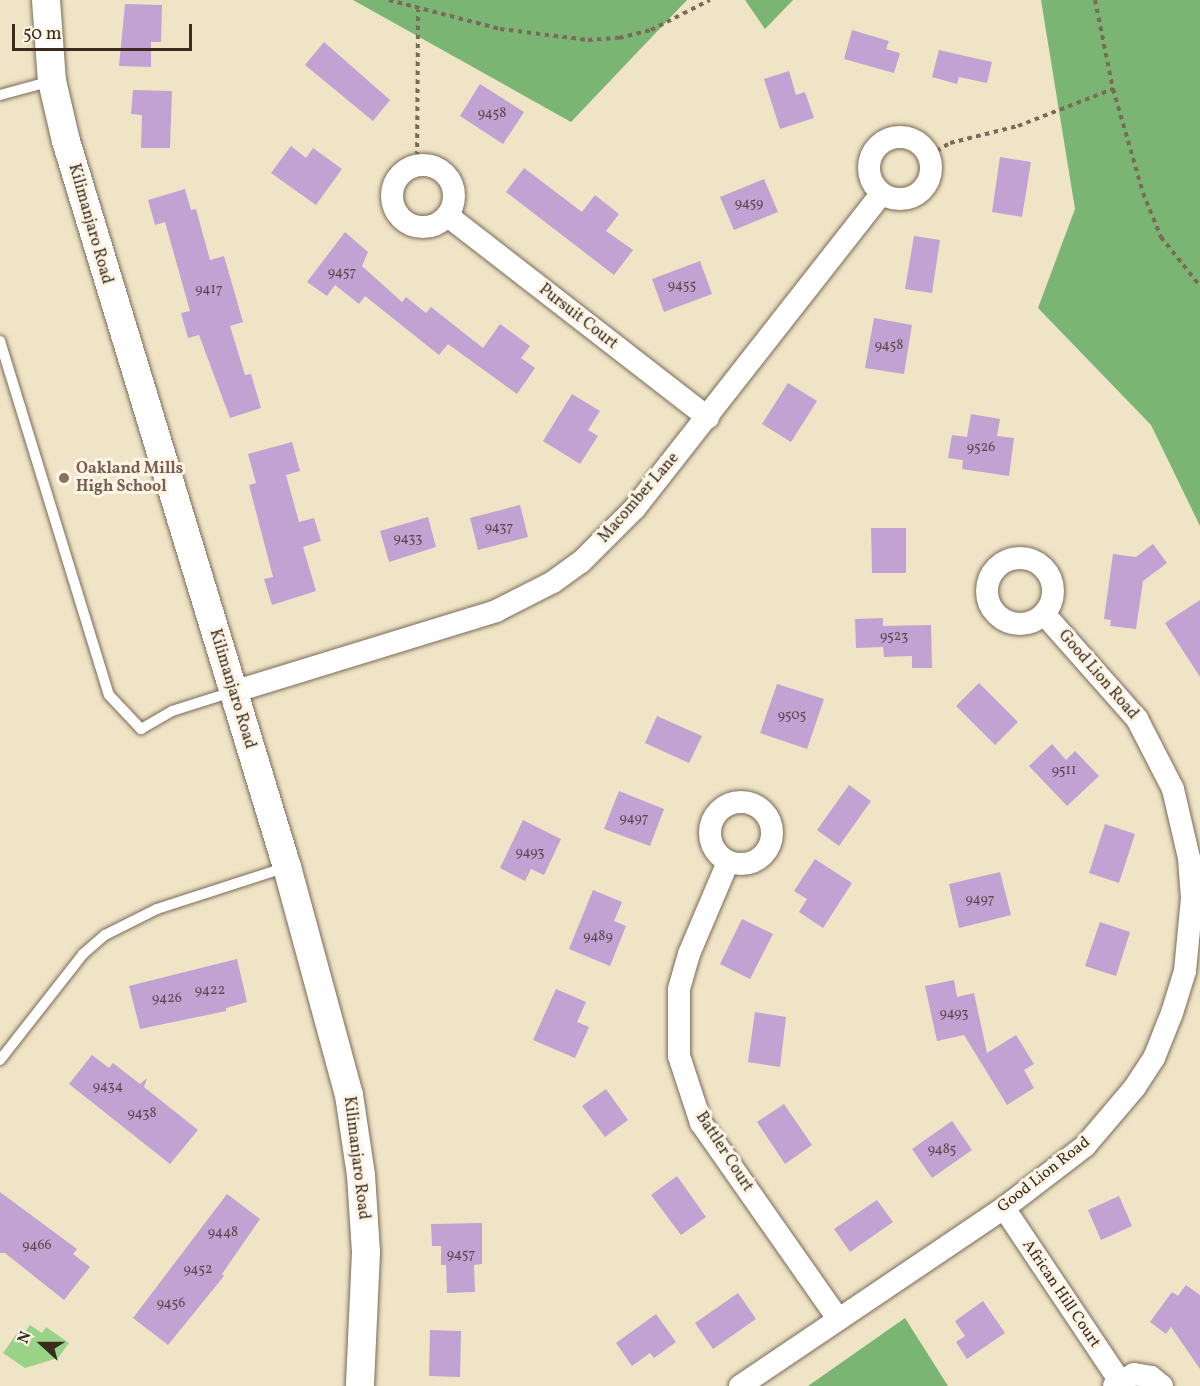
<!DOCTYPE html>
<html>
<head>
<meta charset="utf-8">
<style>
  body { margin:0 }
  #map { position:relative; width:1200px; height:1386px; overflow:hidden; background:#f0e4c6; font-family:Vollkorn,serif }
  div>[style] { position:absolute }
  .green>* { inset:0; background:#99d387 }
  .forest>* { inset:0; background:#7ab574 }
  .building>* { inset:0; background:#c1a2d3 }
  .path>* { height:4px; margin-top:-2px; transform-origin:0; background:repeating-linear-gradient(90deg,#7a6b59 0 4.5px,transparent 0 9px) }
  .roads { filter:drop-shadow(0 0 2px #7a6b59) drop-shadow(0 0 2px #7a6b59) }
  .service>* { height:10px; margin:-5px; padding:0 5px; transform-origin:5px; border-radius:5px; background:#fff }
  .minor>* { height:22px; margin:-11px; padding:0 11px; transform-origin:11px; border-radius:11px; background:#fff }
  .minor>.ring { margin:-11px; padding:0; box-sizing:content-box; background:none; border:22px solid #fff; border-radius:50% }
  .tertiary>* { height:28px; margin:-14px; padding:0 14px; transform-origin:14px; border-radius:14px; background:#fff }
  .dots>* { width:16px; height:16px; translate:-50% -50%; box-sizing:border-box; border:3px solid #fcf5e5; border-radius:50% }
  span { translate:-50% -50%; white-space:nowrap; text-align:center; line-height:1.15; -webkit-text-stroke:6px #fcf5e5; paint-order:stroke }
  .number-label { font-size:14px; color:#5c484b }
  .number-label span { -webkit-text-stroke-width:0 }
  .street-label { font-size:16px; color:#3b2a1e }
  .education-label { font-size:16px; color:#785e54; font-weight:700 }
  .left { translate:0 -50%; text-align:left }
  .north { position:absolute; left:12px; top:1314px; width:60px; height:60px; -webkit-text-stroke:4px #fcf5e5; paint-order:stroke; rotate:291deg; font-size:16px; font-weight:700; line-height:24px; text-align:center; color:#3b2a1e }
  .north::after { content:''; display:block; margin:auto; width:21px; height:27px; background:#3b2a1e; clip-path:polygon(50% 0,100% 100%,50% 72%,0 100%) }
  .scale { position:absolute; left:12px; top:24px; width:180px; height:27px; box-sizing:border-box; border:3px solid #3b2a1e; border-top:0; padding-left:8px; font-size:18px; line-height:21px; white-space:nowrap; color:#3b2a1e; -webkit-text-stroke:4px #fcf5e5; paint-order:stroke }
</style>
</head>
<body>
<div id="map">
  <div class="green">
    <div style="clip-path:polygon(30px 1325px,42px 1333px,46px 1327px,69px 1343px,58px 1358px,25px 1368px,3px 1353px,18px 1332px,23px 1335px)"></div>
  </div>
  <div class="forest">
    <div style="clip-path:polygon(353px 0,687px 0,571px 122px)"></div>
    <div style="clip-path:polygon(745px 0,793px 0,765px 29px)"></div>
    <div style="clip-path:polygon(1041px 0,1200px 0,1200px 526px,1151px 425px,1038px 308px,1075px 209px)"></div>
    <div style="clip-path:polygon(905px 1318px,948px 1386px,808px 1386px)"></div>
  </div>
  <div class="building">
    <div style="clip-path:polygon(125px 4px,162px 5px,161px 42px,151px 42px,151px 67px,119px 66px)"></div>
    <div style="clip-path:polygon(852px 30px,889px 41px,886px 49px,900px 53px,894px 73px,844px 59px)"></div>
    <div style="clip-path:polygon(324px 42px,390px 100px,373px 121px,305px 65px)"></div>
    <div style="clip-path:polygon(939px 50px,992px 62px,987px 83px,959px 77px,957px 84px,932px 77px)"></div>
    <div style="clip-path:polygon(789px 71px,796px 95px,805px 92px,814px 118px,780px 129px,764px 79px)"></div>
    <div style="clip-path:polygon(480px 84px,524px 112px,503px 144px,460px 116px)"></div>
    <div style="clip-path:polygon(133px 90px,172px 91px,170px 148px,141px 148px,142px 115px,131px 114px)"></div>
    <div style="clip-path:polygon(291px 146px,306px 158px,313px 148px,342px 169px,316px 205px,271px 173px)"></div>
    <div style="clip-path:polygon(1000px 157px,1031px 162px,1022px 217px,992px 212px)"></div>
    <div style="clip-path:polygon(524px 168px,582px 212px,595px 195px,619px 214px,606px 231px,633px 250px,614px 275px,506px 192px)"></div>
    <div style="clip-path:polygon(764px 179px,778px 212px,734px 230px,720px 197px)"></div>
    <div style="clip-path:polygon(185px 189px,191px 210px,196px 209px,210px 260px,224px 256px,243px 322px,230px 326px,245px 375px,251px 374px,261px 408px,230px 418px,199px 335px,188px 338px,181px 313px,190px 311px,165px 222px,155px 225px,148px 200px)"></div>
    <div style="clip-path:polygon(345px 232px,368px 252px,362px 266px,402px 302px,406px 297px,426px 313px,431px 307px,483px 348px,500px 324px,530px 346px,521px 358px,535px 368px,517px 394px,448px 344px,439px 355px,365px 296px,359px 304px,335px 285px,327px 296px,307px 282px)"></div>
    <div style="clip-path:polygon(914px 236px,940px 240px,932px 293px,905px 289px)"></div>
    <div style="clip-path:polygon(700px 261px,712px 294px,664px 312px,652px 279px)"></div>
    <div style="clip-path:polygon(874px 318px,912px 325px,904px 374px,865px 368px)"></div>
    <div style="clip-path:polygon(788px 383px,817px 401px,791px 442px,762px 424px)"></div>
    <div style="clip-path:polygon(572px 394px,600px 411px,588px 430px,598px 436px,580px 464px,543px 441px)"></div>
    <div style="clip-path:polygon(971px 414px,1000px 419px,997px 436px,1014px 438px,1009px 476px,962px 469px,963px 460px,948px 458px,952px 435px,967px 437px)"></div>
    <div style="clip-path:polygon(292px 442px,300px 471px,286px 475px,299px 522px,314px 518px,321px 541px,303px 547px,316px 591px,272px 605px,264px 579px,273px 577px,249px 485px,256px 483px,248px 454px)"></div>
    <div style="clip-path:polygon(520px 505px,528px 537px,478px 550px,470px 518px)"></div>
    <div style="clip-path:polygon(428px 517px,436px 547px,389px 562px,380px 531px)"></div>
    <div style="clip-path:polygon(871px 528px,906px 528px,906px 573px,872px 573px)"></div>
    <div style="clip-path:polygon(1153px 544px,1167px 563px,1143px 581px,1136px 629px,1110px 626px,1111px 620px,1104px 619px,1113px 554px,1136px 557px)"></div>
    <div style="clip-path:polygon(1200px 600px,1200px 677px,1165px 623px)"></div>
    <div style="clip-path:polygon(883px 618px,883px 626px,931px 625px,932px 668px,912px 668px,912px 656px,884px 657px,883px 647px,856px 648px,855px 619px)"></div>
    <div style="clip-path:polygon(979px 683px,1018px 722px,995px 745px,956px 706px)"></div>
    <div style="clip-path:polygon(777px 684px,824px 699px,807px 749px,760px 733px)"></div>
    <div style="clip-path:polygon(657px 716px,702px 736px,689px 763px,645px 743px)"></div>
    <div style="clip-path:polygon(1052px 744px,1066px 760px,1075px 751px,1099px 776px,1067px 806px,1029px 766px)"></div>
    <div style="clip-path:polygon(849px 785px,871px 801px,839px 846px,817px 830px)"></div>
    <div style="clip-path:polygon(619px 791px,664px 809px,650px 846px,604px 829px)"></div>
    <div style="clip-path:polygon(523px 820px,561px 839px,544px 875px,531px 869px,525px 881px,500px 868px)"></div>
    <div style="clip-path:polygon(1105px 824px,1135px 834px,1119px 883px,1089px 873px)"></div>
    <div style="clip-path:polygon(815px 859px,852px 883px,823px 928px,799px 912px,807px 899px,794px 891px)"></div>
    <div style="clip-path:polygon(1000px 872px,1011px 915px,959px 928px,949px 884px)"></div>
    <div style="clip-path:polygon(593px 890px,622px 902px,614px 921px,626px 926px,610px 966px,569px 949px)"></div>
    <div style="clip-path:polygon(742px 919px,773px 934px,750px 979px,720px 964px)"></div>
    <div style="clip-path:polygon(1100px 922px,1130px 932px,1116px 976px,1085px 966px)"></div>
    <div style="clip-path:polygon(237px 959px,247px 1002px,226px 1008px,226px 1011px,140px 1029px,129px 986px)"></div>
    <div style="clip-path:polygon(954px 980px,957px 997px,974px 993px,987px 1053px,1016px 1035px,1034px 1064px,1024px 1070px,1034px 1088px,1007px 1105px,964px 1035px,937px 1041px,925px 986px)"></div>
    <div style="clip-path:polygon(556px 989px,586px 1002px,577px 1022px,589px 1027px,575px 1058px,533px 1040px)"></div>
    <div style="clip-path:polygon(755px 1012px,786px 1017px,780px 1067px,748px 1062px)"></div>
    <div style="clip-path:polygon(92px 1055px,109px 1068px,113px 1063px,140px 1084px,147px 1078px,144px 1087px,198px 1130px,170px 1164px,69px 1084px)"></div>
    <div style="clip-path:polygon(606px 1089px,628px 1120px,605px 1137px,582px 1106px)"></div>
    <div style="clip-path:polygon(784px 1104px,812px 1145px,785px 1164px,757px 1122px)"></div>
    <div style="clip-path:polygon(952px 1121px,972px 1150px,932px 1178px,912px 1149px)"></div>
    <div style="clip-path:polygon(677px 1176px,706px 1217px,681px 1235px,651px 1195px)"></div>
    <div style="clip-path:polygon(0 1192px,77px 1249px,73px 1254px,90px 1267px,64px 1300px,5px 1253px,0 1253px)"></div>
    <div style="clip-path:polygon(227px 1194px,260px 1219px,222px 1274px,224px 1276px,168px 1345px,133px 1318px)"></div>
    <div style="clip-path:polygon(1119px 1196px,1132px 1226px,1101px 1240px,1088px 1210px)"></div>
    <div style="clip-path:polygon(877px 1200px,893px 1222px,850px 1252px,834px 1229px)"></div>
    <div style="clip-path:polygon(482px 1223px,482px 1264px,474px 1265px,475px 1292px,447px 1293px,446px 1265px,441px 1265px,441px 1246px,432px 1246px,431px 1224px)"></div>
    <div style="clip-path:polygon(1186px 1285px,1200px 1295px,1200px 1369px,1171px 1327px,1166px 1334px,1150px 1322px,1172px 1292px,1178px 1296px)"></div>
    <div style="clip-path:polygon(738px 1293px,756px 1319px,713px 1349px,695px 1323px)"></div>
    <div style="clip-path:polygon(983px 1301px,1005px 1333px,967px 1359px,956px 1342px,965px 1336px,955px 1321px)"></div>
    <div style="clip-path:polygon(656px 1314px,676px 1342px,654px 1358px,650px 1353px,632px 1366px,616px 1343px)"></div>
    <div style="clip-path:polygon(430px 1330px,461px 1331px,460px 1377px,429px 1376px)"></div>
  </div>
  <div class="path">
    <div style="left:389px;top:0;width:115px;rotate:14.6deg"></div>
    <div style="left:500px;top:29px;width:89px;rotate:7.1deg"></div>
    <div style="left:588px;top:40px;width:31px;rotate:-4deg"></div>
    <div style="left:619px;top:38px;width:33px;rotate:-14deg"></div>
    <div style="left:651px;top:30px;width:66px;rotate:-27deg"></div>
    <div style="left:1095px;top:0;width:91px;rotate:78.6deg"></div>
    <div style="left:1113px;top:89px;width:108px;rotate:73.9deg"></div>
    <div style="left:1143px;top:193px;width:48px;rotate:67.8deg"></div>
    <div style="left:1161px;top:237px;width:63px;rotate:51.5deg"></div>
    <div style="left:929px;top:156px;width:25px;rotate:-32deg"></div>
    <div style="left:950px;top:143px;width:70px;rotate:-14deg"></div>
    <div style="left:1018px;top:126px;width:102px;rotate:-21.3deg"></div>
    <div style="left:417px;top:165px;width:155px;rotate:-89.6deg"></div>
  </div>
  <div class="roads">
    <div class="service">
      <div style="left:0;top:95px;width:54px;rotate:-15.1deg"></div>
      <div style="left:0;top:341px;width:370px;rotate:72.9deg"></div>
      <div style="left:109px;top:695px;width:47px;rotate:46.7deg"></div>
      <div style="left:141px;top:729px;width:36px;rotate:-30deg"></div>
      <div style="left:172px;top:711px;width:63px;rotate:-17.6deg"></div>
      <div style="left:0;top:1060px;width:135px;rotate:-51.9deg"></div>
      <div style="left:83px;top:954px;width:29px;rotate:-41deg"></div>
      <div style="left:105px;top:935px;width:58px;rotate:-26.6deg"></div>
      <div style="left:157px;top:909px;width:137px;rotate:-17.9deg"></div>
    </div>
    <div class="minor">
      <div class="ring" style="left:869px;top:137px;width:40px;height:40px"></div>
      <div class="ring" style="left:392px;top:165px;width:40px;height:40px"></div>
      <div style="left:448px;top:216px;width:329px;rotate:37.8deg"></div>
      <div class="ring" style="left:987px;top:558px;width:44px;height:44px"></div>
      <div style="left:233px;top:692px;width:275px;rotate:-17.1deg"></div>
      <div style="left:496px;top:611px;width:64px;rotate:-27deg"></div>
      <div style="left:553px;top:582px;width:34px;rotate:-36deg"></div>
      <div style="left:581px;top:562px;width:76px;rotate:-45deg"></div>
      <div style="left:635px;top:508px;width:399px;rotate:-51.9deg"></div>
      <div class="ring" style="left:710px;top:802px;width:40px;height:40px"></div>
      <div style="left:728px;top:862px;width:100px;rotate:113deg"></div>
      <div style="left:689px;top:954px;width:37px;rotate:106deg"></div>
      <div style="left:679px;top:990px;width:66px;rotate:90deg"></div>
      <div style="left:679px;top:1056px;width:71px;rotate:71.8deg"></div>
      <div style="left:701px;top:1123px;width:239px;rotate:55deg"></div>
      <div style="left:1004px;top:1208px;width:207px;rotate:56.2deg"></div>
      <div style="left:740px;top:1386px;width:318px;rotate:-34deg"></div>
      <div style="left:1004px;top:1208px;width:102px;rotate:-37.4deg"></div>
      <div style="left:1085px;top:1146px;width:77px;rotate:-49.7deg"></div>
      <div style="left:1135px;top:1087px;width:35px;rotate:-57deg"></div>
      <div style="left:1154px;top:1058px;width:48px;rotate:-68.2deg"></div>
      <div style="left:1172px;top:1013px;width:44px;rotate:-72.8deg"></div>
      <div style="left:1185px;top:971px;width:73px;rotate:-84.5deg"></div>
      <div style="left:1192px;top:898px;width:40px;rotate:-94.3deg"></div>
      <div style="left:1189px;top:858px;width:71px;rotate:-103.1deg"></div>
      <div style="left:1173px;top:789px;width:79px;rotate:-117.2deg"></div>
      <div style="left:1137px;top:719px;width:140px;rotate:-131.5deg"></div>
      <div style="left:1114px;top:1386px;width:23px;rotate:-31deg"></div>
      <div style="left:1134px;top:1374px;width:17px;rotate:10deg"></div>
      <div style="left:1151px;top:1377px;width:14px;rotate:39deg"></div>
    </div>
    <div class="tertiary">
      <div style="left:46px;top:0;width:81px;rotate:85.8deg"></div>
      <div style="left:52px;top:81px;width:62px;rotate:76.9deg"></div>
      <div style="left:66px;top:141px;width:759px;rotate:73.07deg"></div>
      <div style="left:287px;top:867px;width:236px;rotate:74.8deg"></div>
      <div style="left:349px;top:1095px;width:81px;rotate:81.5deg"></div>
      <div style="left:361px;top:1175px;width:77px;rotate:86.3deg"></div>
      <div style="left:366px;top:1252px;width:134px;rotate:92.6deg"></div>
    </div>
  </div>
  <div class="dots">
    <div style="left:64px;top:478px;background:#8d6e63"></div>
  </div>
  <div class="number-label">
    <span style="left:492px;top:114px">9458</span>
    <span style="left:749px;top:204px">9459</span>
    <span style="left:342px;top:273px">9457</span>
    <span style="left:682px;top:286px">9455</span>
    <span style="left:209px;top:290px">9417</span>
    <span style="left:889px;top:346px">9458</span>
    <span style="left:981px;top:448px">9526</span>
    <span style="left:499px;top:528px">9437</span>
    <span style="left:408px;top:539px">9433</span>
    <span style="left:894px;top:637px">9523</span>
    <span style="left:792px;top:716px">9505</span>
    <span style="left:1064px;top:771px">9511</span>
    <span style="left:634px;top:819px">9497</span>
    <span style="left:530px;top:853px">9493</span>
    <span style="left:980px;top:900px">9497</span>
    <span style="left:598px;top:937px">9489</span>
    <span style="left:210px;top:991px">9422</span>
    <span style="left:167px;top:999px">9426</span>
    <span style="left:954px;top:1014px">9493</span>
    <span style="left:108px;top:1087px">9434</span>
    <span style="left:142px;top:1114px">9438</span>
    <span style="left:942px;top:1150px">9485</span>
    <span style="left:223px;top:1233px">9448</span>
    <span style="left:37px;top:1246px">9466</span>
    <span style="left:461px;top:1255px">9457</span>
    <span style="left:198px;top:1270px">9452</span>
    <span style="left:171px;top:1304px">9456</span>
  </div>
  <div class="street-label">
    <span style="left:90px;top:224px;rotate:74deg">Kilimanjaro Road</span>
    <span style="left:578px;top:317px;rotate:38deg">Pursuit Court</span>
    <span style="left:639px;top:498px;rotate:-49deg">Macomber Lane</span>
    <span style="left:1098px;top:675px;rotate:49deg">Good Lion Road</span>
    <span style="left:232px;top:689px;rotate:73deg">Kilimanjaro Road</span>
    <span style="left:724px;top:1152px;rotate:57deg">Battler Court</span>
    <span style="left:356px;top:1158px;rotate:83deg">Kilimanjaro Road</span>
    <span style="left:1044px;top:1175px;rotate:-38deg">Good Lion Road</span>
    <span style="left:1061px;top:1294px;rotate:56deg">African Hill Court</span>
  </div>
  <div class="education-label">
    <span class="left" style="left:76px;top:478px">Oakland Mills<br>High School</span>
  </div>
  <div class="north">N</div>
  <div class="scale">50 m</div>
</div>
</body>
</html>
